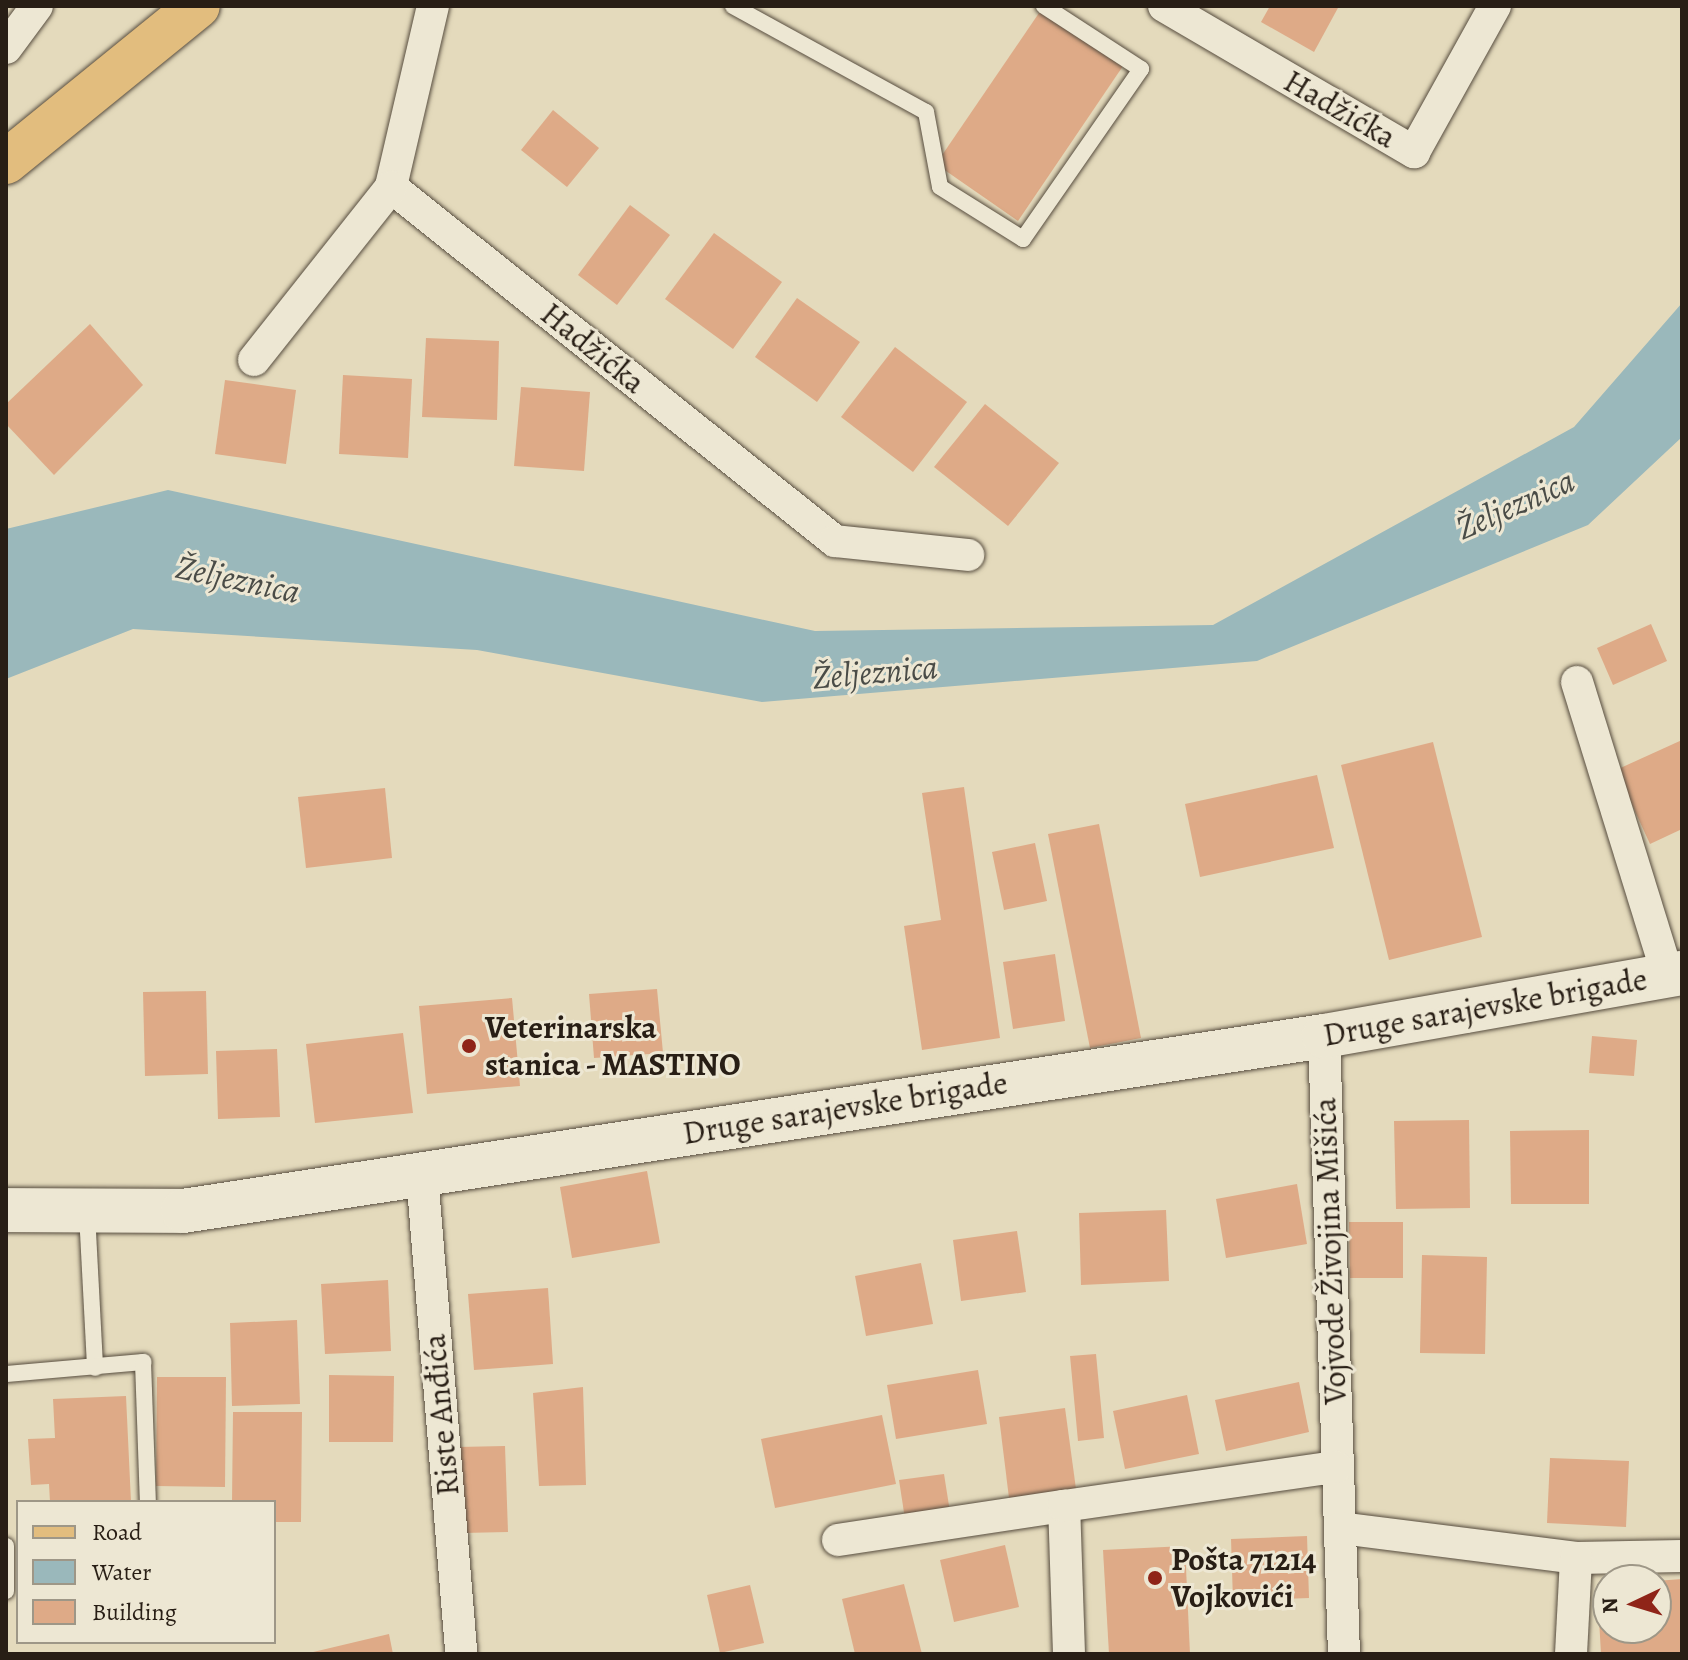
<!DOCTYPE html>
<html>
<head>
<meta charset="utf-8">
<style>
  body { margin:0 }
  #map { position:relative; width:1688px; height:1660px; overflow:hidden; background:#e4dabc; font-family:Alegreya,serif }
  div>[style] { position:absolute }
  .water>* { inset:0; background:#9ab8bb }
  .building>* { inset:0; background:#deaa87 }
  .roads { filter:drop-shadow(0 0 2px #574d3f) drop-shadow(0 0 2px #574d3f) }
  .service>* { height:16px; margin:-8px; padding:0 8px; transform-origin:8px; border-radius:8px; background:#ede7d3 }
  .minor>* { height:32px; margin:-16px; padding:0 16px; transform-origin:16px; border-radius:16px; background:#ede7d3 }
  .secondary>* { height:44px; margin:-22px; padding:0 22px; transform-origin:22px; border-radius:22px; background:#ede7d3 }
  .primary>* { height:44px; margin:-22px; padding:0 22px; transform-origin:22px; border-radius:22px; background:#e2bd7e }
  .dots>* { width:22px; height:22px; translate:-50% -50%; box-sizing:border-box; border:4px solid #ede7d3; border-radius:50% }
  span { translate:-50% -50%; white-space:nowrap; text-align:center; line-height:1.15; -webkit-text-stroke:6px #ede7d3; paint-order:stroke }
  .street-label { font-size:32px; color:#281e15 }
  .poi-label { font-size:32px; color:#281e15; font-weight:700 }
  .left { translate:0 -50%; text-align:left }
  .water-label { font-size:34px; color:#4a4c47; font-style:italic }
  .frame { position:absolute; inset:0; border:8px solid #281e15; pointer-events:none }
  .legend { position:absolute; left:16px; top:1500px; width:260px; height:144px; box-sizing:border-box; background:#ede7d3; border:2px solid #9e9787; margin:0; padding:10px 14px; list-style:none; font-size:24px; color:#281e15 }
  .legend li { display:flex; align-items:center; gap:16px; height:40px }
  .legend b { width:40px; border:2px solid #9e9787 }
  .north { position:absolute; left:1592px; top:1564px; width:80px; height:80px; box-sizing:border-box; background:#ede7d3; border:2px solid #9e9787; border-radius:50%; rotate:266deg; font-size:22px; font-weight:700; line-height:32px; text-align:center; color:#281e15 }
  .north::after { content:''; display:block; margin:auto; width:28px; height:36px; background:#8f2418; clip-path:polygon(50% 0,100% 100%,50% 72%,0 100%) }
</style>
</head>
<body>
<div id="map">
  <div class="water">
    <div style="clip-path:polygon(1682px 303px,1682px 437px,1588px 525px,1257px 661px,762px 702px,477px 650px,133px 629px,6px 679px,6px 529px,168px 490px,815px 631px,1213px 625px,1574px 427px)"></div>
  </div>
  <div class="building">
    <div style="clip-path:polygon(1270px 6px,1339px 6px,1314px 52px,1261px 22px)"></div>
    <div style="clip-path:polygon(1041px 10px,1123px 66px,1018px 221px,936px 164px)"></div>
    <div style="clip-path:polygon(553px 110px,599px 148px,567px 187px,521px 150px)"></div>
    <div style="clip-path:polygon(630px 205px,670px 235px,617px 305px,578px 275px)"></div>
    <div style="clip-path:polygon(714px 233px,782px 282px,733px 349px,665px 299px)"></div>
    <div style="clip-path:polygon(797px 298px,860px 342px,817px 402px,755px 357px)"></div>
    <div style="clip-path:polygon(90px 324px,143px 385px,54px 475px,6px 424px,6px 404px)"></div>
    <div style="clip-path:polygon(426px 338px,499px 341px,497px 420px,422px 417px)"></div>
    <div style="clip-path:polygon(895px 347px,967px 402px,913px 472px,841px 417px)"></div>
    <div style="clip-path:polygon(343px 375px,412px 379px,408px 458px,339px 454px)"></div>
    <div style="clip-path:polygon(225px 380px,296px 390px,286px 464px,215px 454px)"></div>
    <div style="clip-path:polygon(521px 387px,590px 392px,584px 471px,514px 466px)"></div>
    <div style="clip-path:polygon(985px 404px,1059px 463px,1008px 526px,934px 467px)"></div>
    <div style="clip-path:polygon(1651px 624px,1667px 661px,1613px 685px,1597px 648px)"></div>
    <div style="clip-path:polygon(1682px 740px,1682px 829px,1650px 844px,1616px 770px)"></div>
    <div style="clip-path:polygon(1433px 742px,1482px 937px,1389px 960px,1341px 765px)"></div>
    <div style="clip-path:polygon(1317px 775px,1334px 848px,1200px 877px,1185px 804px)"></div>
    <div style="clip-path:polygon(964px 787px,1000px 1038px,922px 1050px,904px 926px,941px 920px,922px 793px)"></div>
    <div style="clip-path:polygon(385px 788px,392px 858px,306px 868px,298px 797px)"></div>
    <div style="clip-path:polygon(1099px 824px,1141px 1038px,1090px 1048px,1048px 834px)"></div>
    <div style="clip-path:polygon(1035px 843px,1047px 901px,1004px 910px,992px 852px)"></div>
    <div style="clip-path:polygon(1055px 954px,1065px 1021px,1013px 1029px,1003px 962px)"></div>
    <div style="clip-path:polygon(657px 989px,663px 1053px,594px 1058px,589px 994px)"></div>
    <div style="clip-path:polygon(206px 991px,208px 1074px,145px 1076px,143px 992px)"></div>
    <div style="clip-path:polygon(512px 998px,520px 1086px,427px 1094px,419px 1006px)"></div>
    <div style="clip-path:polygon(403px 1033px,413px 1113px,315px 1123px,306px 1044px)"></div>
    <div style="clip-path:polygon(1592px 1036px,1637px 1040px,1634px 1076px,1589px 1073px)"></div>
    <div style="clip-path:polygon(277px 1049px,280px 1117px,218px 1119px,216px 1051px)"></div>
    <div style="clip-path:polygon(1469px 1120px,1470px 1208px,1396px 1209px,1394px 1121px)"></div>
    <div style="clip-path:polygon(1589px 1130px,1589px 1204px,1511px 1204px,1510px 1131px)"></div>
    <div style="clip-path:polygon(647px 1171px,660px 1243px,572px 1258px,560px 1187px)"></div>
    <div style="clip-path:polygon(1297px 1184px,1307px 1244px,1226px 1258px,1216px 1199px)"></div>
    <div style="clip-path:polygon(1166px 1210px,1169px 1281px,1081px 1285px,1079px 1213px)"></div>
    <div style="clip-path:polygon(1349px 1222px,1403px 1222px,1403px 1278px,1350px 1278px)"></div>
    <div style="clip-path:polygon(1017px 1231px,1026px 1292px,961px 1301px,953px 1240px)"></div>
    <div style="clip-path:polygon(1422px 1255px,1487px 1257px,1485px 1354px,1420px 1353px)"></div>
    <div style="clip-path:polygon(921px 1263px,933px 1324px,866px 1336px,855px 1276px)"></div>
    <div style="clip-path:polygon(388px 1280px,391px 1351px,325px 1354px,321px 1284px)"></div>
    <div style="clip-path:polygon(548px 1288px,553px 1364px,474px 1370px,468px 1294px)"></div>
    <div style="clip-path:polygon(297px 1320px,300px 1404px,232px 1406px,230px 1323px)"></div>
    <div style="clip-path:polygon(1096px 1354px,1104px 1438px,1078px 1441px,1070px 1356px)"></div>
    <div style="clip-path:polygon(978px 1370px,987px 1424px,896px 1439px,887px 1385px)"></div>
    <div style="clip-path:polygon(329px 1375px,394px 1376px,393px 1442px,329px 1442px)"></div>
    <div style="clip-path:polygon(157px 1377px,226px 1377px,225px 1487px,156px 1486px)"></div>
    <div style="clip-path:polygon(1299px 1382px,1309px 1432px,1226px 1451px,1215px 1400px)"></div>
    <div style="clip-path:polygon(583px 1387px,586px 1485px,539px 1486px,533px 1393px)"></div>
    <div style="clip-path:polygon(1187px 1395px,1199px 1454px,1125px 1469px,1113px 1411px)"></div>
    <div style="clip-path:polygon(126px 1396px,131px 1502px,50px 1502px,49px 1484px,31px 1485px,28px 1439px,55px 1438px,53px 1399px)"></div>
    <div style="clip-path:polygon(1065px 1408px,1076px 1489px,1009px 1498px,999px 1417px)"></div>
    <div style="clip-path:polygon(233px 1412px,302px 1412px,301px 1522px,274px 1522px,274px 1502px,232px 1502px)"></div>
    <div style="clip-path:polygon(882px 1415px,896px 1484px,775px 1508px,761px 1439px)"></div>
    <div style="clip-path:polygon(505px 1446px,508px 1532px,462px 1533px,458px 1447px)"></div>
    <div style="clip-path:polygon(1550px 1458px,1629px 1461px,1626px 1527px,1547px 1523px)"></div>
    <div style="clip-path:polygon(944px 1474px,950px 1512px,905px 1519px,899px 1480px)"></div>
    <div style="clip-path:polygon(1307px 1536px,1309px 1598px,1233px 1601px,1231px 1539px)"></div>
    <div style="clip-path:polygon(1005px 1545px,1019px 1607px,954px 1622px,940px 1560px)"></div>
    <div style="clip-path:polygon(1185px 1546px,1190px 1654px,1109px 1654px,1103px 1550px)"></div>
    <div style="clip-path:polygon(1682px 1579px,1682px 1654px,1601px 1654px,1597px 1584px,1608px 1584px,1608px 1628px,1656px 1628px,1656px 1581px)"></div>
    <div style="clip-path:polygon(904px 1584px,922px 1654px,855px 1654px,842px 1599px)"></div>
    <div style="clip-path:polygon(750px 1585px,764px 1643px,720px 1653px,707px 1595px)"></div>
    <div style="clip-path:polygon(389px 1634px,393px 1654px,310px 1654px,309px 1653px)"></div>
  </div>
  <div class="roads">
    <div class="service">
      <div style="left:733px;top:6px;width:220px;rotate:28.8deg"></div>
      <div style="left:926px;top:112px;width:76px;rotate:79.4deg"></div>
      <div style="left:940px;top:187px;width:98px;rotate:32.1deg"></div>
      <div style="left:1023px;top:239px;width:207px;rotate:-55.2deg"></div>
      <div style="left:1141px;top:69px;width:116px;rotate:-147deg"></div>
      <div style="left:87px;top:1213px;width:155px;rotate:87deg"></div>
      <div style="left:6px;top:1374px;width:138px;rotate:-5deg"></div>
      <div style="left:143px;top:1362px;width:140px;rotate:88deg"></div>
      <div style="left:6px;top:1546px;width:45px;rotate:90deg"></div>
    </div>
    <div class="minor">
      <div style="left:433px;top:6px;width:186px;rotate:103.1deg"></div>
      <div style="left:391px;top:187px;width:568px;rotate:38.57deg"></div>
      <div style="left:835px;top:541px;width:134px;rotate:6deg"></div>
      <div style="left:1164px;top:6px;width:290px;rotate:30.3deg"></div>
      <div style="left:1414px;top:152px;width:167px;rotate:-61deg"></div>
      <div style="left:6px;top:48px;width:52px;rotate:-53.6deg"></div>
      <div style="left:254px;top:360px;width:221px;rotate:-51.6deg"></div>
      <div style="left:1577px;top:682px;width:308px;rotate:72.8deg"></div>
      <div style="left:1324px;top:1036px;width:618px;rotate:88.15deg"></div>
      <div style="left:422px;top:1175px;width:481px;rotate:85.3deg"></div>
      <div style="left:1340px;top:1528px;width:238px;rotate:7.2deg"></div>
      <div style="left:1576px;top:1558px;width:106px;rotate:-1.1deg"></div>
      <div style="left:838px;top:1540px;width:229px;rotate:-8.6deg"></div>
      <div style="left:1069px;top:1654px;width:148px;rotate:-91.9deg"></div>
      <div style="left:1064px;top:1506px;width:275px;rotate:-8.2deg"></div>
      <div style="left:1571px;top:1654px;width:96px;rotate:-87deg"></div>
    </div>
    <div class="secondary">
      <div style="left:6px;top:1210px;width:177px;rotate:0.3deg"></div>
      <div style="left:183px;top:1211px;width:1154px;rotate:-8.72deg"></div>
      <div style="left:1324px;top:1036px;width:364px;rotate:-10deg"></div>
    </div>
    <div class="primary">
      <div style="left:6px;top:162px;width:247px;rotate:-39.1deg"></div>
    </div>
  </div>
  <div class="dots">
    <div style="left:469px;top:1046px;background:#8f2418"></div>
    <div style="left:1155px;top:1578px;background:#8f2418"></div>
  </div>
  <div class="street-label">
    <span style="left:1340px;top:109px;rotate:30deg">Hadžićka</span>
    <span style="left:593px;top:348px;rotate:39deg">Hadžićka</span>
    <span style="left:1485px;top:1007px;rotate:-10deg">Druge sarajevske brigade</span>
    <span style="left:845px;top:1108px;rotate:-9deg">Druge sarajevske brigade</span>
    <span style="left:1330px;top:1251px;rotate:-92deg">Vojvode Živojina Mišića</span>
    <span style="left:441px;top:1415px;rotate:-95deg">Riste Anđića</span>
  </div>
  <div class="poi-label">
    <span class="left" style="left:485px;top:1046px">Veterinarska<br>stanica - MASTINO</span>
    <span class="left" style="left:1171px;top:1578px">Pošta 71214<br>Vojkovići</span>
  </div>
  <div class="water-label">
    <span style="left:1515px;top:504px;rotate:-24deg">Željeznica</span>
    <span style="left:238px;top:579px;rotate:12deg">Željeznica</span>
    <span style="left:875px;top:672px;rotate:-5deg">Željeznica</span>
  </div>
  <div class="frame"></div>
  <ul class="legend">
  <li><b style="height:10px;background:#e2bd7e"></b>Road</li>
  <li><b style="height:22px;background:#9ab8bb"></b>Water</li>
  <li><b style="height:22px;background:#deaa87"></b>Building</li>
  </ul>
  <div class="north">N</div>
</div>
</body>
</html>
